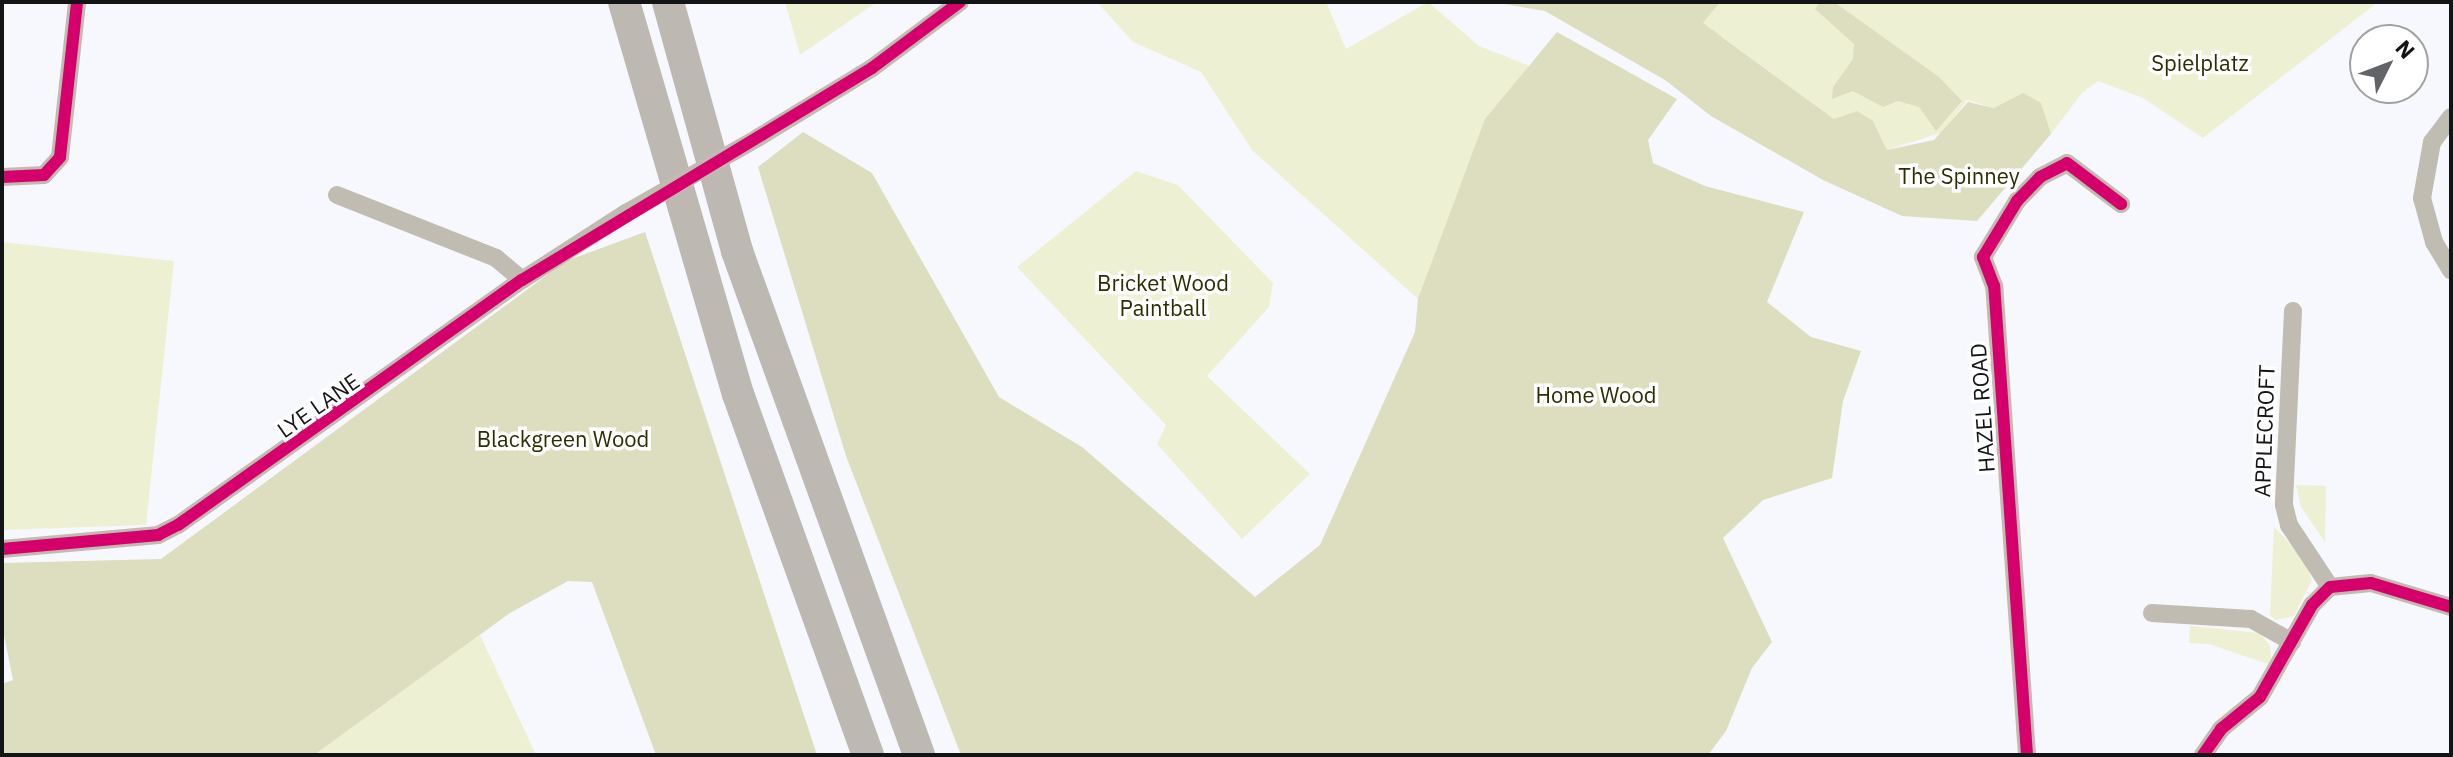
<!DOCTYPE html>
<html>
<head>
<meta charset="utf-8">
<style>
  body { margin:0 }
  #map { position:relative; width:2453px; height:757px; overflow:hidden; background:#f7f8fd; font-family:"IBM Plex Sans",sans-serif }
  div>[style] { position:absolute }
  .green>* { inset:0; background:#edf0d3 }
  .forest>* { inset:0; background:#dcdebf }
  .minor>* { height:18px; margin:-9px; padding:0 9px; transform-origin:9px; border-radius:9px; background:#c0bcb1 }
  .motorway>* { height:32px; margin:-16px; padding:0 16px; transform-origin:16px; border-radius:16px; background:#bdb9b2 }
  .minor-bridge>* { height:18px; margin:-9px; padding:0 9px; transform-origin:9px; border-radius:9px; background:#c0bcb1 }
  .cycleway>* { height:12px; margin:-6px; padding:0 6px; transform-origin:6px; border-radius:6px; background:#d6006c }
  span { translate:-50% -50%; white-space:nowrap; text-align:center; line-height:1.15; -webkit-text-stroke:7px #fff; paint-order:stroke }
  .park-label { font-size:22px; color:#2c2d00 }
  .street-label { font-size:22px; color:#131416 }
  .frame { position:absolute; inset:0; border:4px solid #131416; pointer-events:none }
  .north { position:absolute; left:2349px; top:24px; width:80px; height:80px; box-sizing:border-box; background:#fff; border:2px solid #a1a1a2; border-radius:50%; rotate:48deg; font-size:22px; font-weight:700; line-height:32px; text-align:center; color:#131416 }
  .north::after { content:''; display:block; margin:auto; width:28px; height:36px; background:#636467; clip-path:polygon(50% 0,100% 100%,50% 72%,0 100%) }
</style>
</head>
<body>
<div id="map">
  <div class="green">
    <div style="clip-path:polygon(785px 2px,877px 2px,800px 55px)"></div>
    <div style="clip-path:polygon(1097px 2px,1326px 2px,1346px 49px,1428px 2px,1479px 46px,1550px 74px,1418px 299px,1252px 150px,1201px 72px,1133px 42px)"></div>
    <div style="clip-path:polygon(1687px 2px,2378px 2px,2203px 138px,2143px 98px,2098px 81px,2082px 93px,2051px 134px,2030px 103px,1994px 108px,1967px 100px,1943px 132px,1887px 150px,1873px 121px,1834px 119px,1723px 37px,1708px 35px)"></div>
    <div style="clip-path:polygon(1136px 171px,1178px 185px,1273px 283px,1269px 307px,1207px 376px,1310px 474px,1242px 539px,1157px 444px,1166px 425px,1017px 267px)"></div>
    <div style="clip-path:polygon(2px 242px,174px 261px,146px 525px,2px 530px)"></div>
    <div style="clip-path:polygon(2296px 485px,2326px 486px,2325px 542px,2301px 507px)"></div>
    <div style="clip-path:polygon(2274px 527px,2302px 555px,2312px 580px,2294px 616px,2276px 620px,2270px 615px)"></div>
    <div style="clip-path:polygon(2190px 626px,2260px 633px,2270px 646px,2271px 659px,2268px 664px,2209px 644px,2189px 643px)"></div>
    <div style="clip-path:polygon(480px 635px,536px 755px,314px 755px)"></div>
  </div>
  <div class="forest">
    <div style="clip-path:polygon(1492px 2px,1720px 2px,1703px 23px,1834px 119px,1857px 111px,1873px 121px,1887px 150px,1934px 140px,1968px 102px,1994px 108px,2023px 93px,2041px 103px,2051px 134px,1977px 221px,1902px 216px,1823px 180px,1711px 116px,1665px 80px,1545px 11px)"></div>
    <div style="clip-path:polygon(1820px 2px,1834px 2px,1939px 77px,1962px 101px,1936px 131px,1919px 107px,1898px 101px,1883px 107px,1853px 91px,1832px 99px,1833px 87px,1853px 59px,1854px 44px,1815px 9px)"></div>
    <div style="clip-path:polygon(1557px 32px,1677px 99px,1648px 140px,1653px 163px,1705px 186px,1804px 212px,1767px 302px,1811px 337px,1861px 351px,1843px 401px,1832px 478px,1763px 500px,1723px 538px,1772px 642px,1752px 668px,1726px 731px,1708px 755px,961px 755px,846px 456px,758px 167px,803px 132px,872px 173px,999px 397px,1082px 447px,1255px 597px,1320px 545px,1415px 332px,1418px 299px,1485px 119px)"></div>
    <div style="clip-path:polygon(645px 232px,817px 755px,656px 755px,592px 582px,568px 581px,510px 613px,314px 755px,2px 755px,2px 684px,13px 680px,2px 625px,2px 563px,161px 559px,566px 261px)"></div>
  </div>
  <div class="minor">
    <div style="left:2451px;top:117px;width:31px;rotate:127deg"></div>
    <div style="left:2432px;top:142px;width:57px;rotate:100.1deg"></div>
    <div style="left:2422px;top:198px;width:46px;rotate:74.7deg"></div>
    <div style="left:2434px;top:242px;width:33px;rotate:59deg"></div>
    <div style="left:759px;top:137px;width:132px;rotate:-31.4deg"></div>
    <div style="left:872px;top:68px;width:110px;rotate:-36.9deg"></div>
    <div style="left:2px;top:177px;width:42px;rotate:-2.7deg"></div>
    <div style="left:44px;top:175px;width:24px;rotate:-48deg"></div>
    <div style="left:60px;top:157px;width:156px;rotate:-83.7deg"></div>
    <div style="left:337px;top:195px;width:171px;rotate:21.6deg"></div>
    <div style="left:496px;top:258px;width:34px;rotate:40deg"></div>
    <div style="left:2293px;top:311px;width:194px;rotate:92.7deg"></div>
    <div style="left:2284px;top:505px;width:21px;rotate:76deg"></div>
    <div style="left:2289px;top:525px;width:74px;rotate:56.5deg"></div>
    <div style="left:2px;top:549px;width:157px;rotate:-5.1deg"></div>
    <div style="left:158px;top:535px;width:22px;rotate:-27deg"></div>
    <div style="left:178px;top:525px;width:422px;rotate:-35.5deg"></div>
    <div style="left:522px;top:280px;width:124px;rotate:-32.8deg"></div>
    <div style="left:2152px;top:613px;width:99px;rotate:3.5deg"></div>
    <div style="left:2251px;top:619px;width:47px;rotate:29.3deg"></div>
    <div style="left:2027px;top:755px;width:470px;rotate:-94deg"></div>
    <div style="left:1994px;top:286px;width:31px;rotate:-111deg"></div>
    <div style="left:1983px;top:257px;width:66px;rotate:-58.7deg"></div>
    <div style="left:2017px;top:201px;width:33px;rotate:-46deg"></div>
    <div style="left:2040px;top:177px;width:30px;rotate:-27deg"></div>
    <div style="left:2067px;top:163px;width:68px;rotate:37.2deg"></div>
    <div style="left:2203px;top:755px;width:32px;rotate:-55deg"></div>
    <div style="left:2221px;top:729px;width:50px;rotate:-39.4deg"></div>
    <div style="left:2260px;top:697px;width:106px;rotate:-60.5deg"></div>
    <div style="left:2312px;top:605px;width:25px;rotate:-45deg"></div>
    <div style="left:2330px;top:587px;width:41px;rotate:-5.6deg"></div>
    <div style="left:2371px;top:583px;width:84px;rotate:16.7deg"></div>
  </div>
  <div class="motorway">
    <div style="left:624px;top:2px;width:408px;rotate:73.8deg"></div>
    <div style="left:738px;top:394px;width:384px;rotate:70.2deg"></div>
    <div style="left:668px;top:2px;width:258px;rotate:74.5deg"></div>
    <div style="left:737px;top:251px;width:536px;rotate:70.14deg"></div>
  </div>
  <div class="minor-bridge">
    <div style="left:626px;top:213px;width:153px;rotate:-29.7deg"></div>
  </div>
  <div class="cycleway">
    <div style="left:2px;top:177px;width:42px;rotate:-2.7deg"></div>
    <div style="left:44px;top:175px;width:24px;rotate:-48deg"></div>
    <div style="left:60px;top:157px;width:156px;rotate:-83.7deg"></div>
    <div style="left:2px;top:549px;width:157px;rotate:-5.1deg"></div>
    <div style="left:158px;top:535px;width:22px;rotate:-27deg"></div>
    <div style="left:178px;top:525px;width:422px;rotate:-35.5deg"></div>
    <div style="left:522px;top:280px;width:409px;rotate:-31.2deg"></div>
    <div style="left:872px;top:68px;width:110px;rotate:-36.9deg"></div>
    <div style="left:2027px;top:755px;width:470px;rotate:-94deg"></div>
    <div style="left:1994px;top:286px;width:31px;rotate:-111deg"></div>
    <div style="left:1983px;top:257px;width:66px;rotate:-58.7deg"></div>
    <div style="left:2017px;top:201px;width:33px;rotate:-46deg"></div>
    <div style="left:2040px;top:177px;width:30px;rotate:-27deg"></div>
    <div style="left:2067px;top:163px;width:68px;rotate:37.2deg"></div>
    <div style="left:2203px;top:755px;width:32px;rotate:-55deg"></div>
    <div style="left:2221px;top:729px;width:50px;rotate:-39.4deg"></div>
    <div style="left:2260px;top:697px;width:106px;rotate:-60.5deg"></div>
    <div style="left:2312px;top:605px;width:25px;rotate:-45deg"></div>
    <div style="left:2330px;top:587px;width:41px;rotate:-5.6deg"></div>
    <div style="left:2371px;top:583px;width:84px;rotate:16.7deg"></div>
  </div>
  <div class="park-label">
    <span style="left:2200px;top:63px">Spielplatz</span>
    <span style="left:1959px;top:176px">The Spinney</span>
    <span style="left:1163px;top:295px">Bricket Wood<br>Paintball</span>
    <span style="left:1596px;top:395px">Home Wood</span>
    <span style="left:563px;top:439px">Blackgreen Wood</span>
  </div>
  <div class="street-label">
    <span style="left:318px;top:405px;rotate:-35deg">LYE LANE</span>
    <span style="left:1982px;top:408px;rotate:-94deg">HAZEL ROAD</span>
    <span style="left:2264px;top:431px;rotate:-88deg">APPLECROFT</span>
  </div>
  <div class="frame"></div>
  <div class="north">N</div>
</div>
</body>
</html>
